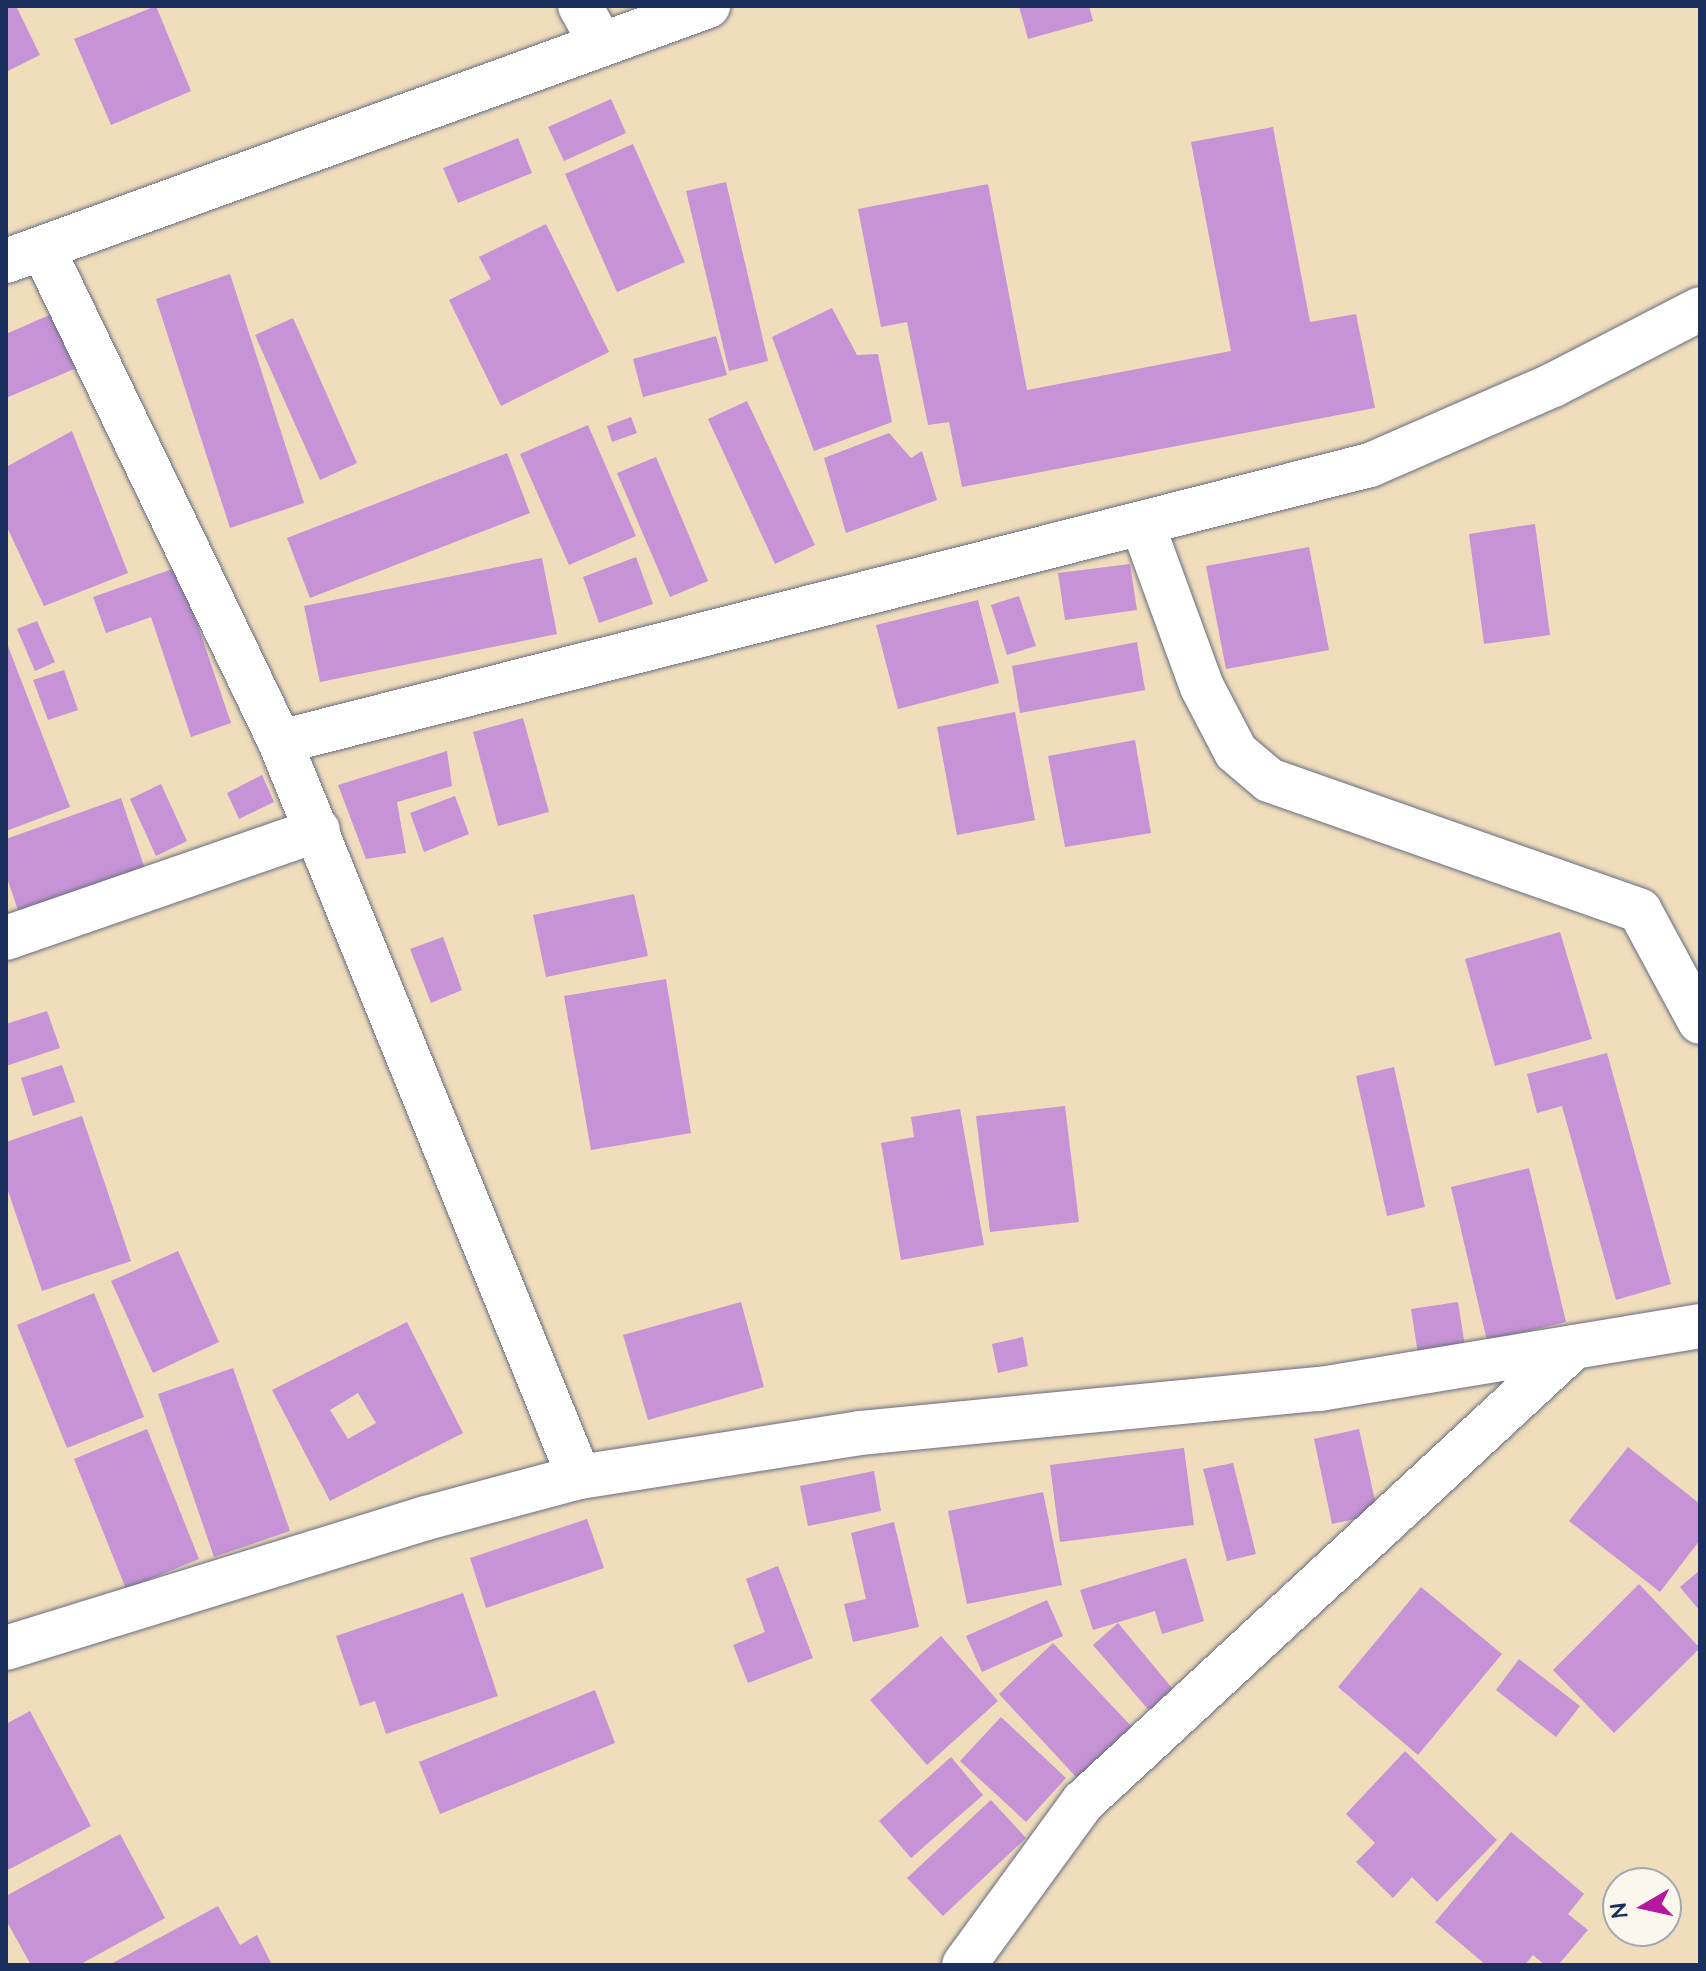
<!DOCTYPE html>
<html>
<head>
<meta charset="utf-8">
<style>
  body { margin:0 }
  #map { position:relative; width:1706px; height:1971px; overflow:hidden; background:#f0ddbc; font-family:"Architects Daughter",sans-serif }
  div>[style] { position:absolute }
  .building>* { inset:0; background:#c593d6 }
  .roads { filter:drop-shadow(0 0 2px #666c7f) drop-shadow(0 0 2px #666c7f) }
  .minor>* { height:44px; margin:-22px; padding:0 22px; transform-origin:22px; border-radius:22px; background:#fff }
  span { translate:-50% -50%; white-space:nowrap; text-align:center; line-height:1.15; -webkit-text-stroke:7px #fbf7ec; paint-order:stroke }
  .frame { position:absolute; inset:0; border:8px solid #1b2f5e; pointer-events:none }
  .north { position:absolute; left:1602px; top:1867px; width:80px; height:80px; box-sizing:border-box; background:#fbf7ec; border:2px solid #a1a7b3; border-radius:50%; rotate:261deg; font-size:22px; font-weight:700; line-height:32px; text-align:center; color:#1b2f5e }
  .north::after { content:''; display:block; margin:auto; width:28px; height:36px; background:#b5179e; clip-path:polygon(50% 0,100% 100%,50% 72%,0 100%) }
</style>
</head>
<body>
<div id="map">
  <div class="building">
    <div style="clip-path:polygon(6px 6px,16px 6px,40px 55px,6px 72px)"></div>
    <div style="clip-path:polygon(156px 6px,191px 91px,111px 125px,74px 39px)"></div>
    <div style="clip-path:polygon(1019px 6px,1089px 6px,1093px 21px,1028px 39px)"></div>
    <div style="clip-path:polygon(611px 99px,626px 133px,564px 161px,548px 127px)"></div>
    <div style="clip-path:polygon(1273px 127px,1310px 322px,1356px 314px,1375px 408px,962px 487px,949px 422px,928px 425px,907px 322px,881px 327px,858px 209px,988px 184px,1027px 390px,1231px 351px,1191px 142px)"></div>
    <div style="clip-path:polygon(518px 138px,532px 173px,458px 203px,443px 168px)"></div>
    <div style="clip-path:polygon(633px 144px,685px 262px,617px 292px,565px 174px)"></div>
    <div style="clip-path:polygon(726px 182px,768px 361px,729px 371px,686px 191px)"></div>
    <div style="clip-path:polygon(546px 224px,609px 352px,501px 406px,449px 300px,491px 279px,479px 257px)"></div>
    <div style="clip-path:polygon(230px 274px,304px 503px,230px 528px,156px 299px)"></div>
    <div style="clip-path:polygon(832px 308px,857px 355px,878px 354px,892px 422px,814px 451px,772px 337px)"></div>
    <div style="clip-path:polygon(63px 309px,86px 364px,6px 398px,6px 334px)"></div>
    <div style="clip-path:polygon(293px 318px,357px 463px,320px 480px,255px 335px)"></div>
    <div style="clip-path:polygon(716px 336px,727px 375px,643px 397px,633px 359px)"></div>
    <div style="clip-path:polygon(747px 401px,815px 545px,775px 564px,708px 419px)"></div>
    <div style="clip-path:polygon(631px 417px,637px 433px,612px 442px,607px 426px)"></div>
    <div style="clip-path:polygon(588px 425px,636px 536px,569px 565px,520px 454px)"></div>
    <div style="clip-path:polygon(72px 431px,128px 573px,44px 606px,6px 525px,6px 467px)"></div>
    <div style="clip-path:polygon(889px 433px,911px 458px,922px 451px,937px 500px,846px 533px,824px 458px)"></div>
    <div style="clip-path:polygon(507px 453px,530px 513px,310px 598px,287px 538px)"></div>
    <div style="clip-path:polygon(656px 457px,708px 581px,670px 597px,617px 473px)"></div>
    <div style="clip-path:polygon(1535px 524px,1550px 635px,1484px 644px,1469px 534px)"></div>
    <div style="clip-path:polygon(1309px 547px,1329px 650px,1226px 669px,1206px 566px)"></div>
    <div style="clip-path:polygon(636px 557px,653px 604px,599px 623px,583px 577px)"></div>
    <div style="clip-path:polygon(542px 558px,557px 634px,320px 682px,304px 606px)"></div>
    <div style="clip-path:polygon(1130px 564px,1137px 610px,1065px 620px,1058px 573px)"></div>
    <div style="clip-path:polygon(178px 567px,231px 723px,191px 737px,151px 617px,106px 633px,93px 597px)"></div>
    <div style="clip-path:polygon(1019px 596px,1036px 646px,1007px 655px,991px 605px)"></div>
    <div style="clip-path:polygon(978px 600px,999px 683px,898px 709px,876px 625px)"></div>
    <div style="clip-path:polygon(37px 621px,55px 662px,35px 671px,17px 629px)"></div>
    <div style="clip-path:polygon(6px 641px,70px 807px,6px 831px)"></div>
    <div style="clip-path:polygon(1137px 642px,1145px 690px,1020px 713px,1012px 666px)"></div>
    <div style="clip-path:polygon(64px 670px,78px 710px,48px 720px,33px 680px)"></div>
    <div style="clip-path:polygon(1015px 712px,1035px 820px,957px 835px,937px 727px)"></div>
    <div style="clip-path:polygon(523px 718px,549px 812px,498px 826px,473px 732px)"></div>
    <div style="clip-path:polygon(1135px 740px,1151px 833px,1065px 847px,1048px 756px)"></div>
    <div style="clip-path:polygon(447px 751px,452px 786px,397px 802px,406px 853px,366px 859px,338px 785px)"></div>
    <div style="clip-path:polygon(262px 775px,274px 802px,239px 819px,227px 793px)"></div>
    <div style="clip-path:polygon(161px 784px,187px 841px,156px 856px,130px 799px)"></div>
    <div style="clip-path:polygon(455px 796px,469px 834px,424px 852px,410px 813px)"></div>
    <div style="clip-path:polygon(121px 798px,145px 869px,19px 913px,6px 875px,6px 839px)"></div>
    <div style="clip-path:polygon(634px 894px,648px 956px,546px 977px,533px 915px)"></div>
    <div style="clip-path:polygon(1560px 932px,1592px 1039px,1495px 1066px,1465px 959px)"></div>
    <div style="clip-path:polygon(443px 937px,462px 990px,431px 1003px,410px 949px)"></div>
    <div style="clip-path:polygon(666px 979px,691px 1133px,591px 1150px,564px 996px)"></div>
    <div style="clip-path:polygon(47px 1011px,60px 1048px,6px 1066px,6px 1024px)"></div>
    <div style="clip-path:polygon(1607px 1053px,1671px 1284px,1616px 1300px,1562px 1106px,1537px 1113px,1527px 1074px)"></div>
    <div style="clip-path:polygon(62px 1065px,75px 1102px,33px 1116px,21px 1078px)"></div>
    <div style="clip-path:polygon(1394px 1067px,1425px 1207px,1387px 1216px,1356px 1076px)"></div>
    <div style="clip-path:polygon(1065px 1106px,1079px 1222px,990px 1232px,976px 1116px)"></div>
    <div style="clip-path:polygon(960px 1109px,984px 1245px,901px 1260px,881px 1143px,914px 1137px,911px 1117px)"></div>
    <div style="clip-path:polygon(82px 1116px,131px 1261px,42px 1291px,6px 1185px,6px 1142px)"></div>
    <div style="clip-path:polygon(1529px 1168px,1566px 1322px,1487px 1341px,1451px 1187px)"></div>
    <div style="clip-path:polygon(178px 1251px,219px 1342px,153px 1373px,111px 1281px)"></div>
    <div style="clip-path:polygon(94px 1293px,144px 1417px,67px 1448px,17px 1325px)"></div>
    <div style="clip-path:polygon(741px 1302px,764px 1387px,648px 1420px,623px 1335px)"></div>
    <div style="clip-path:polygon(1458px 1302px,1467px 1359px,1420px 1367px,1411px 1309px)"></div>
    <div style="clip-path:polygon(evenodd,407px 1322px,463px 1433px,330px 1501px,272px 1390px,407px 1322px,358px 1393px,376px 1423px,348px 1439px,330px 1410px,358px 1393px)"></div>
    <div style="clip-path:polygon(1023px 1337px,1028px 1366px,998px 1373px,992px 1344px)"></div>
    <div style="clip-path:polygon(233px 1368px,290px 1531px,214px 1557px,158px 1394px)"></div>
    <div style="clip-path:polygon(147px 1429px,199px 1559px,126px 1589px,74px 1459px)"></div>
    <div style="clip-path:polygon(1359px 1429px,1378px 1514px,1332px 1524px,1314px 1439px)"></div>
    <div style="clip-path:polygon(1628px 1447px,1700px 1504px,1700px 1540px,1660px 1592px,1569px 1521px)"></div>
    <div style="clip-path:polygon(1184px 1448px,1194px 1525px,1060px 1542px,1050px 1465px)"></div>
    <div style="clip-path:polygon(1233px 1463px,1256px 1554px,1227px 1561px,1203px 1469px)"></div>
    <div style="clip-path:polygon(874px 1471px,881px 1511px,808px 1526px,800px 1486px)"></div>
    <div style="clip-path:polygon(1043px 1492px,1062px 1585px,967px 1604px,948px 1511px)"></div>
    <div style="clip-path:polygon(587px 1519px,604px 1568px,486px 1608px,470px 1558px)"></div>
    <div style="clip-path:polygon(894px 1522px,919px 1627px,853px 1642px,844px 1604px,866px 1599px,851px 1533px)"></div>
    <div style="clip-path:polygon(1186px 1558px,1204px 1621px,1162px 1634px,1155px 1611px,1093px 1630px,1080px 1590px)"></div>
    <div style="clip-path:polygon(778px 1566px,813px 1658px,748px 1683px,733px 1645px,765px 1632px,746px 1579px)"></div>
    <div style="clip-path:polygon(1700px 1570px,1700px 1611px,1680px 1587px)"></div>
    <div style="clip-path:polygon(1639px 1584px,1700px 1648px,1614px 1733px,1553px 1670px)"></div>
    <div style="clip-path:polygon(1421px 1587px,1502px 1654px,1418px 1755px,1338px 1687px)"></div>
    <div style="clip-path:polygon(463px 1593px,498px 1696px,386px 1734px,375px 1701px,360px 1706px,336px 1636px)"></div>
    <div style="clip-path:polygon(1047px 1600px,1063px 1636px,982px 1672px,966px 1636px)"></div>
    <div style="clip-path:polygon(1118px 1623px,1177px 1694px,1152px 1714px,1093px 1645px)"></div>
    <div style="clip-path:polygon(941px 1636px,998px 1701px,927px 1765px,870px 1700px)"></div>
    <div style="clip-path:polygon(1053px 1643px,1132px 1727px,1077px 1778px,999px 1694px)"></div>
    <div style="clip-path:polygon(1519px 1659px,1580px 1706px,1556px 1737px,1496px 1690px)"></div>
    <div style="clip-path:polygon(595px 1690px,615px 1743px,440px 1814px,419px 1762px)"></div>
    <div style="clip-path:polygon(30px 1711px,91px 1826px,6px 1871px,6px 1724px)"></div>
    <div style="clip-path:polygon(1001px 1717px,1066px 1778px,1026px 1822px,960px 1761px)"></div>
    <div style="clip-path:polygon(1405px 1751px,1497px 1840px,1437px 1902px,1412px 1877px,1393px 1898px,1356px 1862px,1375px 1843px,1346px 1814px)"></div>
    <div style="clip-path:polygon(951px 1757px,983px 1795px,911px 1858px,879px 1821px)"></div>
    <div style="clip-path:polygon(991px 1800px,1026px 1838px,943px 1916px,907px 1878px)"></div>
    <div style="clip-path:polygon(1511px 1832px,1584px 1894px,1568px 1914px,1588px 1930px,1558px 1965px,1545px 1965px,1533px 1955px,1525px 1965px,1486px 1965px,1435px 1922px)"></div>
    <div style="clip-path:polygon(120px 1834px,165px 1918px,79px 1965px,31px 1965px,6px 1920px,6px 1896px)"></div>
    <div style="clip-path:polygon(218px 1906px,240px 1945px,257px 1935px,272px 1965px,109px 1965px)"></div>
  </div>
  <div class="roads">
    <div class="minor">
      <div style="left:580px;top:6px;width:43px;rotate:61.1deg"></div>
      <div style="left:43px;top:249px;width:547px;rotate:64.32deg"></div>
      <div style="left:280px;top:742px;width:793px;rotate:67.86deg"></div>
      <div style="left:6px;top:261px;width:747px;rotate:-19.96deg"></div>
      <div style="left:1143px;top:526px;width:171px;rotate:69.9deg"></div>
      <div style="left:1202px;top:687px;width:73px;rotate:62.4deg"></div>
      <div style="left:1236px;top:752px;width:43px;rotate:40.3deg"></div>
      <div style="left:1269px;top:780px;width:393px;rotate:19.4deg"></div>
      <div style="left:1640px;top:911px;width:126px;rotate:61.6deg"></div>
      <div style="left:280px;top:742px;width:1125px;rotate:-14.26deg"></div>
      <div style="left:1370px;top:465px;width:200px;rotate:-23.6deg"></div>
      <div style="left:1553px;top:385px;width:165px;rotate:-27.3deg"></div>
      <div style="left:6px;top:938px;width:330px;rotate:-19.1deg"></div>
      <div style="left:6px;top:1648px;width:440px;rotate:-17.2deg"></div>
      <div style="left:426px;top:1518px;width:158px;rotate:-15deg"></div>
      <div style="left:579px;top:1477px;width:284px;rotate:-8.9deg"></div>
      <div style="left:860px;top:1433px;width:462px;rotate:-5.5deg"></div>
      <div style="left:1320px;top:1389px;width:385px;rotate:-9.4deg"></div>
      <div style="left:964px;top:1965px;width:202px;rotate:-53.9deg"></div>
      <div style="left:1083px;top:1802px;width:669px;rotate:-42.82deg"></div>
    </div>
  </div>
  <div class="frame"></div>
  <div class="north">N</div>
</div>
</body>
</html>
